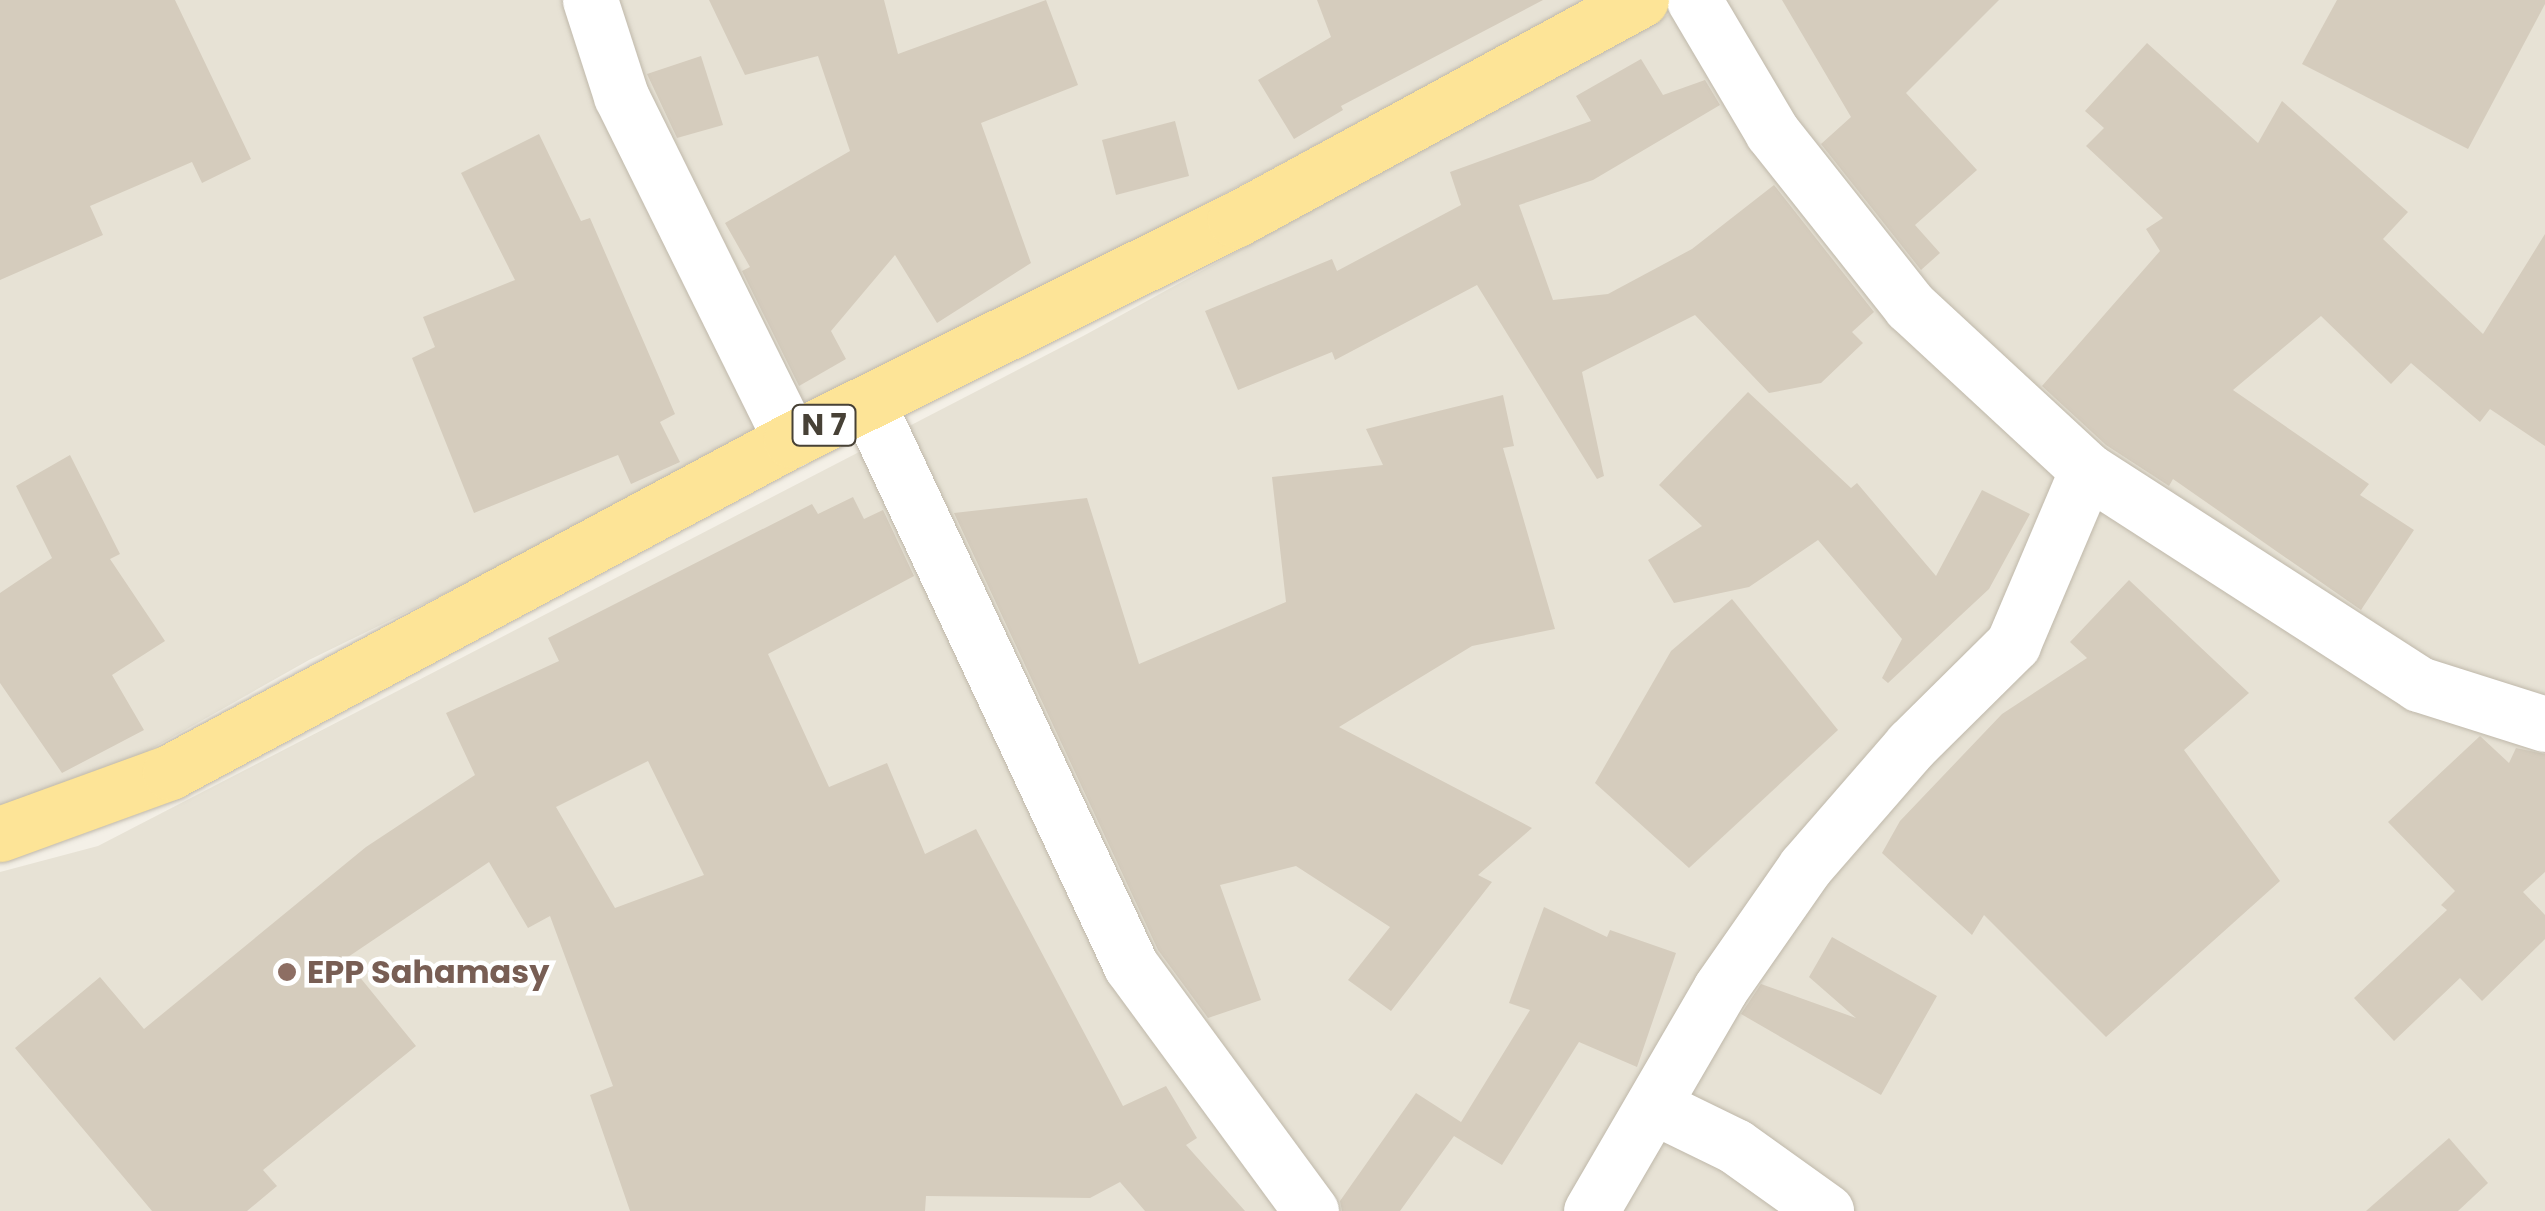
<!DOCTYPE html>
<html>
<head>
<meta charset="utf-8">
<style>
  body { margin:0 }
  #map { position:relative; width:2545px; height:1211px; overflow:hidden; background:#f4f0e7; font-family:Poppins,sans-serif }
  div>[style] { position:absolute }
  .residential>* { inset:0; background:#e7e2d5 }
  .building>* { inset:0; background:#d5ccbd }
  .roads { filter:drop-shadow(0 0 2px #bfb8aa) drop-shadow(0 0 2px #bfb8aa) }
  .minor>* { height:55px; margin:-27.5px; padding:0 27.5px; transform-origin:27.5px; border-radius:27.5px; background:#fff }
  .major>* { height:55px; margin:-27.5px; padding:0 27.5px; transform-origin:27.5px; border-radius:27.5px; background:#fde497 }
  .dots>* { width:28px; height:28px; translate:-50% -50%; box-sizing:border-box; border:5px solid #fff; border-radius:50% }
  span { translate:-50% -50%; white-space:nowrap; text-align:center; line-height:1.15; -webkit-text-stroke:9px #fff; paint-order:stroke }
  .shield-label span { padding:2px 8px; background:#fff; border:2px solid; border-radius:8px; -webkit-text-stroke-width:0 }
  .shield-label { font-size:30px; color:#474136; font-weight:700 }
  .education-label { font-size:32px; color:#785e54; font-weight:700 }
  .left { translate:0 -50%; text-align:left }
</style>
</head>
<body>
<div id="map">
  <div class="residential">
    <div style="clip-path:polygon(0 0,1589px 0,769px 435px,309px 660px,109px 773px,0 806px)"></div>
    <div style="clip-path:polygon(1695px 0,2545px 0,2545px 1211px,0 1211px,0 872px,98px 846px,1085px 335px)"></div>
  </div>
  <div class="building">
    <div style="clip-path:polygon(0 0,175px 0,251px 159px,202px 183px,192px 162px,90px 206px,103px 235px,0 280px)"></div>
    <div style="clip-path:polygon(709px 0,884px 0,898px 54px,1046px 0,1078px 85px,981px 123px,1031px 263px,937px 323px,895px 255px,831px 331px,846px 359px,799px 386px,742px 271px,750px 267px,725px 223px,850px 151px,818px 56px,745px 75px)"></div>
    <div style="clip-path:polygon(1317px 0,1543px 0,1341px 106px,1343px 110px,1294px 139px,1258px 80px,1331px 37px)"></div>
    <div style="clip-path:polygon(1782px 0,1999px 0,1906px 93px,1977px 170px,1915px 225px,1940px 253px,1921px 270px,1821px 144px,1851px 117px)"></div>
    <div style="clip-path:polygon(2337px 0,2545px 0,2545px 4px,2468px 149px,2302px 64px)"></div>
    <div style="clip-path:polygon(2147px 43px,2258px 143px,2282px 101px,2408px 212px,2383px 239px,2483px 334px,2545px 234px,2545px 446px,2490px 409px,2480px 422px,2411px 363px,2391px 384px,2321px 316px,2233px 390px,2369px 484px,2360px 495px,2414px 530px,2361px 610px,2173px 479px,2169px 486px,2106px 445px,2042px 386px,2160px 251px,2146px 229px,2163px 218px,2086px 146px,2104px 128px,2085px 111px)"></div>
    <div style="clip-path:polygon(701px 56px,723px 125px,677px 138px,647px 74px)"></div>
    <div style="clip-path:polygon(1641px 59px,1663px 95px,1705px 80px,1720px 105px,1593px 180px,1519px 205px,1553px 300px,1608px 294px,1692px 249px,1774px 185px,1874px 312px,1852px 332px,1863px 343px,1821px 383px,1769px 393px,1695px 315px,1582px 372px,1604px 476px,1597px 479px,1477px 285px,1335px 360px,1332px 352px,1238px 390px,1205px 311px,1332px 259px,1337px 271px,1461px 205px,1450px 172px,1591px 121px,1576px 96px)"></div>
    <div style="clip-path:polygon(1175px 121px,1189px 176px,1116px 195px,1102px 140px)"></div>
    <div style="clip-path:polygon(539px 134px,581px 221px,590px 218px,675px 414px,660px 422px,680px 462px,631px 484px,618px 455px,474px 513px,412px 358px,435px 347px,423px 317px,515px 280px,461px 173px)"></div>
    <div style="clip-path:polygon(1748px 392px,1851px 488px,1857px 483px,1936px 576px,1982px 490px,2030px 514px,1989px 589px,1888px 683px,1882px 678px,1902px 639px,1818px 540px,1749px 587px,1674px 603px,1648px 560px,1702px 526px,1659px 485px)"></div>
    <div style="clip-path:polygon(1503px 395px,1514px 446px,1503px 448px,1555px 629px,1472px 646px,1339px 727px,1532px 828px,1478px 875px,1492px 882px,1391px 1011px,1348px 980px,1390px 927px,1296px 866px,1220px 885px,1261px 1000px,1208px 1018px,1158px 950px,954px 513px,1087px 498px,1139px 664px,1286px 602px,1272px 477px,1383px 465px,1366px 429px)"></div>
    <div style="clip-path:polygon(70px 455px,120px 554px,110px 559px,165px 641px,112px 675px,144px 730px,62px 773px,0 683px,0 593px,52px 558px,16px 486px)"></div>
    <div style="clip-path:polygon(evenodd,853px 497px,864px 519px,883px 510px,914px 576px,768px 654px,829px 787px,887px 763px,925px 854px,976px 829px,1123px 1106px,1166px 1086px,1197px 1138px,1186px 1145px,1245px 1211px,1145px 1211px,1120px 1182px,1090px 1198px,926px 1196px,925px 1211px,630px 1211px,590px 1095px,613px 1086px,550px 916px,528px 928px,489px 862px,345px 959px,416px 1046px,263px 1170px,277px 1186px,247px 1211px,152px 1211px,15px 1048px,100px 977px,144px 1029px,366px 847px,475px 775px,446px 713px,559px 661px,548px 638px,812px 504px,818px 514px,853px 497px,648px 761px,704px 875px,615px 908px,556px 807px,648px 761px)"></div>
    <div style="clip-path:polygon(2129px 580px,2249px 693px,2184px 750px,2280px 881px,2106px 1037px,1984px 915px,1972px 935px,1882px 853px,1900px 821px,2002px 714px,2087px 658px,2070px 642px)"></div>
    <div style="clip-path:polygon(1732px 599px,1838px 730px,1689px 868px,1595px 783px,1671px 651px)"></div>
    <div style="clip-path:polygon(2480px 736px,2509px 763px,2516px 748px,2545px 754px,2545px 872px,2523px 892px,2545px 915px,2545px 939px,2482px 1001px,2460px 978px,2394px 1041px,2354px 998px,2447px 910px,2441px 905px,2455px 891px,2388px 822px)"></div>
    <div style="clip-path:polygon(1544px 907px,1607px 937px,1610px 930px,1676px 953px,1637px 1067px,1579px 1042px,1502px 1165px,1454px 1136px,1400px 1211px,1342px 1211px,1340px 1201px,1416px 1093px,1461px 1122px,1530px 1010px,1509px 1003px)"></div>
    <div style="clip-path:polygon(1832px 937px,1937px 996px,1881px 1095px,1741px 1014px,1761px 984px,1856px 1018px,1809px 977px)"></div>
    <div style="clip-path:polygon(2449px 1138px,2488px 1183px,2458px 1211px,2366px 1211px)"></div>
  </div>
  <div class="roads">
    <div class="minor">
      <div style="left:590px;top:0;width:101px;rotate:72.1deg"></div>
      <div style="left:621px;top:96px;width:384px;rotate:63.7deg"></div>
      <div style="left:1694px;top:0;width:153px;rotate:59.4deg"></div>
      <div style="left:1772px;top:132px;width:222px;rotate:51.6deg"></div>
      <div style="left:1910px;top:306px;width:241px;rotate:42.8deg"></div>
      <div style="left:2087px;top:470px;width:395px;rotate:32.8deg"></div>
      <div style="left:2419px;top:684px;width:132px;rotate:17.6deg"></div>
      <div style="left:868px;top:404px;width:620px;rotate:64.92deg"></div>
      <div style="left:1131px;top:966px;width:304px;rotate:53.7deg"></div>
      <div style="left:1655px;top:1107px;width:89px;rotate:26deg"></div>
      <div style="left:1735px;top:1146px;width:112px;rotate:35.5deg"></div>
      <div style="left:1591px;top:1211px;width:257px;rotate:-59.8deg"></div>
      <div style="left:1720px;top:989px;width:149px;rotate:-55.1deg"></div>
      <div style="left:1805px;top:867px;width:162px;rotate:-49deg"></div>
      <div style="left:1911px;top:745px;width:144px;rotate:-44.7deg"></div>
      <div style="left:2013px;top:644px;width:189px;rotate:-67deg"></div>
    </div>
    <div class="major">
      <div style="left:0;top:834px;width:181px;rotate:-20deg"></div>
      <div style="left:170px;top:772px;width:704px;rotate:-28.13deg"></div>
      <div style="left:791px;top:440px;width:496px;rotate:-26.4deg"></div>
      <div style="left:1235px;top:220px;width:462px;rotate:-28.5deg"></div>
    </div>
  </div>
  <div class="dots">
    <div style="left:287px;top:972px;background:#8d6e63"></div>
  </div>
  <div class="shield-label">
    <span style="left:824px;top:425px">N 7</span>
  </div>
  <div class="education-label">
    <span class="left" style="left:307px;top:972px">EPP Sahamasy</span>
  </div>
</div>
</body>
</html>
